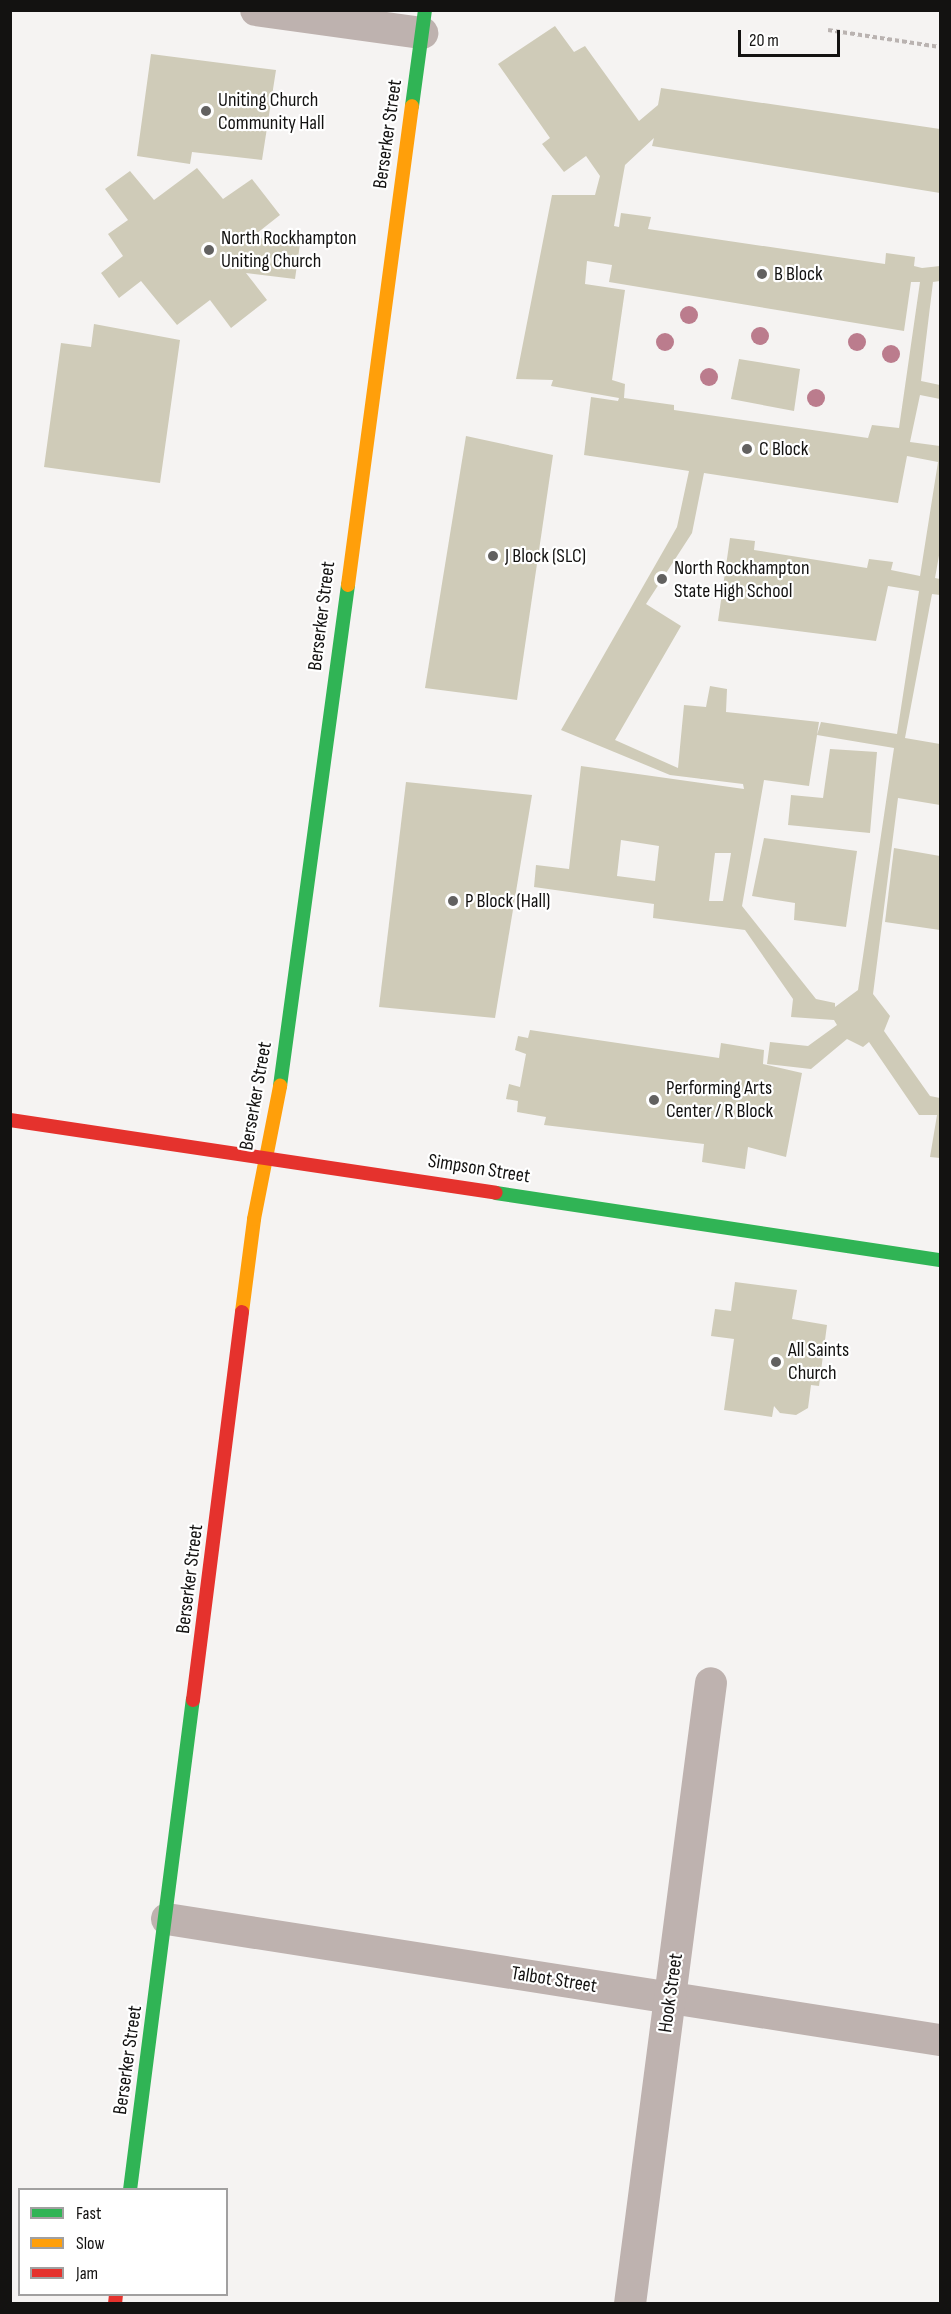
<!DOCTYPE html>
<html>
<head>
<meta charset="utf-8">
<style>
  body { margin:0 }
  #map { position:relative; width:951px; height:2314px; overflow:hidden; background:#f5f3f2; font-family:"Sofia Sans Condensed",sans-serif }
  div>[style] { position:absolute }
  .building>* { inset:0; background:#cfcbb8 }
  .path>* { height:4px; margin-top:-2px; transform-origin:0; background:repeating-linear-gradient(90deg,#bab3b1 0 4.5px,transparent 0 7.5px) }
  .street>* { height:32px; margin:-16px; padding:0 16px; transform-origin:16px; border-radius:16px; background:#beb2af }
  .fast>* { height:14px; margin:-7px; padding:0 7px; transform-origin:7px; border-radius:7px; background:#30b455 }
  .slow>* { height:14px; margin:-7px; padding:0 7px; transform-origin:7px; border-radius:7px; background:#ff9f0a }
  .jam>* { height:14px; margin:-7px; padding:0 7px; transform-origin:7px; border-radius:7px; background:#e5322d }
  .trees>* { width:18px; height:18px; margin:-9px; border-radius:50%; background:#bb7c8d }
  .dots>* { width:16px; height:16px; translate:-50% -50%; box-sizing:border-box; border:3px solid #fff; border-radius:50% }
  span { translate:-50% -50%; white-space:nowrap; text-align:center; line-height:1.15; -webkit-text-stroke:4.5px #fff; paint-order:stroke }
  .poi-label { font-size:20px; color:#131211 }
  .left { translate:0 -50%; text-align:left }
  .street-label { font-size:20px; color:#131211 }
  .frame { position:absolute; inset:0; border:12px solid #131211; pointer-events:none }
  .legend { position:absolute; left:18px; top:2188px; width:210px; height:108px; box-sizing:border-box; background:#fff; border:2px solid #a1a0a0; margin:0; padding:8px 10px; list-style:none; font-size:18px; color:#131211 }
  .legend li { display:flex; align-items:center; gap:12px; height:30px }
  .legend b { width:30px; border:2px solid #a1a0a0 }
  .scale { position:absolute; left:738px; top:30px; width:102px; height:27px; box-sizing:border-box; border:3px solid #131211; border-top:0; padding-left:8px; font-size:18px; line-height:21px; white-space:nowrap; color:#131211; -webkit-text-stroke:4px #fff; paint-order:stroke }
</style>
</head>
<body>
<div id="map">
  <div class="building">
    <div style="clip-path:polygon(evenodd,555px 26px,574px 52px,585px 46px,639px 121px,658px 105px,661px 88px,940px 129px,940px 193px,652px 146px,654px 138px,625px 165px,614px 226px,619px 227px,621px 213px,651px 217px,648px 229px,885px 264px,886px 253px,915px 257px,914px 266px,922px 268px,940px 266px,940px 281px,933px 282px,921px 381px,940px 385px,940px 399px,920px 395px,910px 442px,940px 446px,940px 550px,935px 578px,940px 579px,940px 595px,932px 594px,905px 738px,940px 744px,940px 805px,898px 798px,873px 994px,890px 1016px,884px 1031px,930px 1096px,940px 1098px,940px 1158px,930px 1157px,937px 1115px,919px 1115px,869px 1042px,863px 1047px,847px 1039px,811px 1069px,767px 1064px,770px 1042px,808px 1046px,837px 1025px,834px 1020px,791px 1017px,793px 999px,745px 930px,653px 918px,654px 904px,534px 887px,536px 865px,569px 869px,581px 766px,744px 789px,743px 784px,670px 775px,561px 730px,677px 527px,689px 471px,584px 455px,591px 397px,618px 401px,619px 398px,551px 386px,553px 380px,516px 379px,552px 195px,595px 195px,600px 176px,586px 156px,564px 172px,542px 144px,550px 138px,498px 64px,555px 26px,587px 261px,612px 265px,609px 282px,904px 331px,911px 282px,920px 282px,899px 428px,872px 425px,868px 438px,674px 410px,674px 405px,624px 398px,625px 384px,612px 380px,625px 290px,585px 284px,587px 261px,555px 26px,907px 456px,938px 462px,920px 576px,891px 570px,893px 562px,869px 559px,867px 568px,754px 550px,755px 541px,730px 538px,718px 621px,876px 641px,888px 586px,919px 591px,897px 734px,821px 722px,817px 735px,819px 722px,726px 712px,727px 689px,710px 686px,706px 707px,684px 705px,678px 768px,615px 740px,681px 626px,646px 604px,692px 533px,704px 473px,898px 503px,907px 456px,555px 26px,817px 735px,894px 748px,858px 990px,835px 1007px,835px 1003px,816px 999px,742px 906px,764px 780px,809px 786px,817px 735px,555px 26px,621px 840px,659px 846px,655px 881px,617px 876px,621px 840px,555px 26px,715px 853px,731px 853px,723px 901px,709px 901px,715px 853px)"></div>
    <div style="clip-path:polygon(151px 54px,276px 70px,262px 160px,192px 152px,190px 164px,137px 156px)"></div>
    <div style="clip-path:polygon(197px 168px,223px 199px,252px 179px,280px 215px,252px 237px,300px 244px,295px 279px,246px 273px,267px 300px,231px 328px,210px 300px,177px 325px,141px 281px,119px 298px,101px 273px,123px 256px,108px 234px,128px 220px,105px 189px,130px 171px,154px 200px)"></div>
    <div style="clip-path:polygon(94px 324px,180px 340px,160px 483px,44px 467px,61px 343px,91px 347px)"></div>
    <div style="clip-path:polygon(739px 359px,800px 369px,794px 411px,731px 399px)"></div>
    <div style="clip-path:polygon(466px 436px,553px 455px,517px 700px,425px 688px)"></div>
    <div style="clip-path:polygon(830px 749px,877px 752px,870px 833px,788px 825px,791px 795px,823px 798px)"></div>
    <div style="clip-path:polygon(406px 782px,532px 795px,495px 1018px,379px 1007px)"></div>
    <div style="clip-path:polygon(764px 838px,857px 851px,846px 927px,794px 920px,795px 903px,752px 896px)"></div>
    <div style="clip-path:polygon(894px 848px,940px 856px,940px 930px,885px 922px)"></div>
    <div style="clip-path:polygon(530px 1030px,719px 1058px,721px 1043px,764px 1050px,763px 1064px,802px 1073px,786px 1157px,748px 1147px,745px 1169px,702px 1162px,704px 1144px,544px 1125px,546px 1117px,517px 1112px,518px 1101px,506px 1099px,509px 1084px,520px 1087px,526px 1054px,515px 1050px,518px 1036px,528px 1038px)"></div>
    <div style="clip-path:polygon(735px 1282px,797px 1290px,792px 1319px,827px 1325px,819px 1386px,811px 1385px,808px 1408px,796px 1415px,780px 1413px,774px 1406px,772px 1417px,724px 1410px,734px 1339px,711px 1336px,715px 1309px,731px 1311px)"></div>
  </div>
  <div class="path">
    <div style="left:828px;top:30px;width:113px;rotate:8.6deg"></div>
  </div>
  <div class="street">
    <div style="left:256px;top:10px;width:168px;rotate:7.9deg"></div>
    <div style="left:167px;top:1919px;width:782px;rotate:8.9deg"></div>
    <div style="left:630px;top:2304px;width:626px;rotate:-82.57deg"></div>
  </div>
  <div class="fast">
    <div style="left:412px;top:106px;width:97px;rotate:-82.3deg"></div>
    <div style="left:280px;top:1086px;width:506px;rotate:-82.27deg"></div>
    <div style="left:496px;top:1193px;width:449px;rotate:8.6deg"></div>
    <div style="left:130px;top:2190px;width:494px;rotate:-82.7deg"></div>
  </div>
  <div class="slow">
    <div style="left:348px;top:585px;width:483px;rotate:-82.4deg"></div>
    <div style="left:242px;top:1312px;width:94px;rotate:-82.6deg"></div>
    <div style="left:254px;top:1219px;width:136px;rotate:-78.9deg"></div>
  </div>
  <div class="jam">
    <div style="left:10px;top:1120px;width:491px;rotate:8.5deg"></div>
    <div style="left:193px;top:1700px;width:391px;rotate:-82.8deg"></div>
    <div style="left:115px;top:2304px;width:10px;rotate:-84deg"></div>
  </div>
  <div class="trees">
    <div style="left:689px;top:315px"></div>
    <div style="left:760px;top:336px"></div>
    <div style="left:665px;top:342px"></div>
    <div style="left:857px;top:342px"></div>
    <div style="left:891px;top:354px"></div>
    <div style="left:709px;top:377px"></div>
    <div style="left:816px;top:398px"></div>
  </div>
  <div class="dots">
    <div style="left:206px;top:111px;background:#626160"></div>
    <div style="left:209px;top:250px;background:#626160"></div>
    <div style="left:762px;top:274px;background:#626160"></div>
    <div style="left:747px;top:449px;background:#626160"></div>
    <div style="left:493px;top:556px;background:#626160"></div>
    <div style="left:662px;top:579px;background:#626160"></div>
    <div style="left:453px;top:901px;background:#626160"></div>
    <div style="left:654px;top:1100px;background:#626160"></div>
    <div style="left:776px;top:1362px;background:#626160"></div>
  </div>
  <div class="poi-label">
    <span class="left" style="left:218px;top:112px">Uniting Church<br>Community Hall</span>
    <span class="left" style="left:221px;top:250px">North Rockhampton<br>Uniting Church</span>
    <span class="left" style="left:774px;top:274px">B Block</span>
    <span class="left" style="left:759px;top:449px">C Block</span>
    <span class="left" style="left:505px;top:556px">J Block (SLC)</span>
    <span class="left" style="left:674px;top:580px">North Rockhampton<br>State High School</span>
    <span class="left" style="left:465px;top:901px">P Block (Hall)</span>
    <span class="left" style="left:666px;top:1100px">Performing Arts<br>Center / R Block</span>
    <span class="left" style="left:788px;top:1362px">All Saints<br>Church</span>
  </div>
  <div class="street-label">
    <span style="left:388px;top:134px;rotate:-82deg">Berserker Street</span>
    <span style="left:322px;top:616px;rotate:-83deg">Berserker Street</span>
    <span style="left:256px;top:1096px;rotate:-80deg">Berserker Street</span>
    <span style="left:479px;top:1169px;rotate:9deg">Simpson Street</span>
    <span style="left:190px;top:1579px;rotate:-83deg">Berserker Street</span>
    <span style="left:554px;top:1980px;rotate:9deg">Talbot Street</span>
    <span style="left:671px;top:1993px;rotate:-82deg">Hook Street</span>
    <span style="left:128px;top:2060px;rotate:-82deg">Berserker Street</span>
  </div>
  <div class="frame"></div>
  <ul class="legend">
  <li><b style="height:8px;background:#30b455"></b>Fast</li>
  <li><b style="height:8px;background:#ff9f0a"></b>Slow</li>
  <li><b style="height:8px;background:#e5322d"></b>Jam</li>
  </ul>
  <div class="scale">20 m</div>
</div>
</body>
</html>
